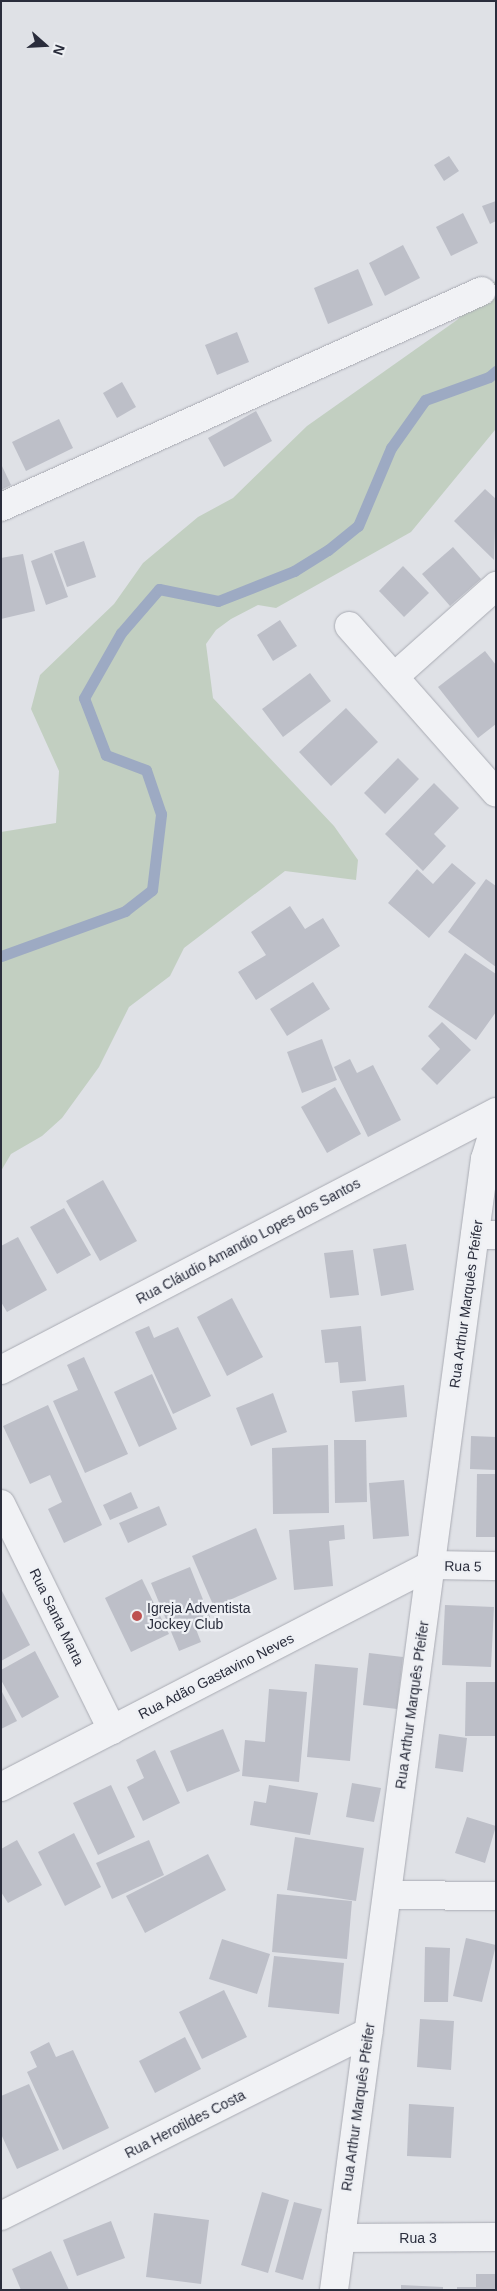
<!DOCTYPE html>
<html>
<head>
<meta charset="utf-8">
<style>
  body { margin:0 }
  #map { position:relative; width:497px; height:2291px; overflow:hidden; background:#dfe1e6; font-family:Helvetica,sans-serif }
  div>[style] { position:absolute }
  .green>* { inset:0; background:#c2cfc1 }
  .stream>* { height:11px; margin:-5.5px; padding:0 5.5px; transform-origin:5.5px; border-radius:5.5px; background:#9daac3 }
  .building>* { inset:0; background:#bdbfc8 }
  .roads { filter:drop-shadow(0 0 1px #a9abb3) drop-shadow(0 0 1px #a9abb3) }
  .minor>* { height:28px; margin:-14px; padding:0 14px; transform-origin:14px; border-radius:14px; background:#f1f2f5 }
  .tertiary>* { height:28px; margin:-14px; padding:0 14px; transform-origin:14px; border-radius:14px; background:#f1f2f5 }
  .dots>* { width:14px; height:14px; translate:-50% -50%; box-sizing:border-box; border:2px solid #eef0f4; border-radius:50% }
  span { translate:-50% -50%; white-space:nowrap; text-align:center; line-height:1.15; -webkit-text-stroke:4.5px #eef0f4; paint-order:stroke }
  .street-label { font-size:14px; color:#2a2d3c }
  .poi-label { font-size:14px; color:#2a2d3c }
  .left { translate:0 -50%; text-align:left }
  .frame { position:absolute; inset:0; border:2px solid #2a2d3c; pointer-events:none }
  .north { position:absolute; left:20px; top:20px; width:50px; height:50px; -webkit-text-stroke:4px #eef0f4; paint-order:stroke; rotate:109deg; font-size:14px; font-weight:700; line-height:20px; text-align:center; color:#2a2d3c }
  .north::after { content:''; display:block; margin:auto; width:18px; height:22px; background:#2a2d3c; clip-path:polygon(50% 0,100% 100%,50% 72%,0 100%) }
</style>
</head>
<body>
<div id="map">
  <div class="green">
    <div style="clip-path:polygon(496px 280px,495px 430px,411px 532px,276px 608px,258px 605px,231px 619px,216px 630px,206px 644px,213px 698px,334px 826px,358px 860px,356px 880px,285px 871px,184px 948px,170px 976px,129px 1007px,99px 1067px,62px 1118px,42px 1136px,11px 1154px,1px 1171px,1px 832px,56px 823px,59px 771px,31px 709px,40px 675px,114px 604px,143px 563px,198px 517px,233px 498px,307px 426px,457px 320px)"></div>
  </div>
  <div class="stream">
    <div style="left:1px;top:956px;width:132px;rotate:-19.9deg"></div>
    <div style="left:125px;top:911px;width:34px;rotate:-38deg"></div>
    <div style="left:152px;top:890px;width:77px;rotate:-83.2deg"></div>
    <div style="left:161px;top:814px;width:46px;rotate:-108.8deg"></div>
    <div style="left:146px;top:770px;width:43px;rotate:-159.4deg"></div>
    <div style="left:106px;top:755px;width:61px;rotate:-111.1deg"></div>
    <div style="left:84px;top:698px;width:75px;rotate:-60.4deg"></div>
    <div style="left:121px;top:633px;width:58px;rotate:-49.2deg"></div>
    <div style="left:159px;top:589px;width:60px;rotate:11.5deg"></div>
    <div style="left:218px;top:601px;width:82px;rotate:-21.5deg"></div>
    <div style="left:294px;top:571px;width:40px;rotate:-32deg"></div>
    <div style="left:328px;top:550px;width:38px;rotate:-39deg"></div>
    <div style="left:358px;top:526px;width:85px;rotate:-67.1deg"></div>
    <div style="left:391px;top:448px;width:59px;rotate:-54.7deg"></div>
    <div style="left:425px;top:400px;width:68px;rotate:-19.8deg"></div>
    <div style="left:489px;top:377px;width:9px;rotate:-41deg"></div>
  </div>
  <div class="building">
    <div style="clip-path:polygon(449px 156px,459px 171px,444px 181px,434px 165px)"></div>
    <div style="clip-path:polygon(496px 201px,496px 221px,490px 224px,482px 206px)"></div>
    <div style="clip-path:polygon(463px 213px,478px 243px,451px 256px,436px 227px)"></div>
    <div style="clip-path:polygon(403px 245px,420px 278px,385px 296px,369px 263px)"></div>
    <div style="clip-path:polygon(358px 269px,373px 305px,328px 324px,314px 288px)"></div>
    <div style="clip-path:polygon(237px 332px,249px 362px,217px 375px,205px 345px)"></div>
    <div style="clip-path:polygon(122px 382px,136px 407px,117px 418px,103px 393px)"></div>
    <div style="clip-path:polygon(256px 411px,272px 441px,224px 467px,208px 438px)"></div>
    <div style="clip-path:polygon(59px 419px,73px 448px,26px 471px,12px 442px)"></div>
    <div style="clip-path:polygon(1px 464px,11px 485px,1px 490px)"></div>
    <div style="clip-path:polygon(485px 489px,496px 499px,494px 560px,454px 521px)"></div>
    <div style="clip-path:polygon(84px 541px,96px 577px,67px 587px,54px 551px)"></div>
    <div style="clip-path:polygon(453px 547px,481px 579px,450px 606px,422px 574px)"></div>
    <div style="clip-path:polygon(52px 553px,68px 597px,46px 605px,31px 561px)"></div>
    <div style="clip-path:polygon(23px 554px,35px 611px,1px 619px,1px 558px)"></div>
    <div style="clip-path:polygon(403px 566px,429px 593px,404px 617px,379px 591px)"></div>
    <div style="clip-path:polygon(280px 620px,297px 646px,273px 661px,257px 635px)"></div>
    <div style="clip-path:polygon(485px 651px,496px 665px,496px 724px,478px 738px,438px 687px)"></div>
    <div style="clip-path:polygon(310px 673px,331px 701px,283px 737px,262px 709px)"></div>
    <div style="clip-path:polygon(346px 708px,378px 742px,331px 786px,299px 752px)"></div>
    <div style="clip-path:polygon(398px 758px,419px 779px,385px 814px,364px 793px)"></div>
    <div style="clip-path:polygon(434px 783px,459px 808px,434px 834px,446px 846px,423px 871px,385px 834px)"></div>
    <div style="clip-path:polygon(452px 863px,476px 883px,429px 938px,388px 903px,417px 869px,433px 884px)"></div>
    <div style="clip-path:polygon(486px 879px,496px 886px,496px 967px,448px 932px)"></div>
    <div style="clip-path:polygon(290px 906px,305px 929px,323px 918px,340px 946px,256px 1000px,238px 972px,266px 955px,251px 932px)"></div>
    <div style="clip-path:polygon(465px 953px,496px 974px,496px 1012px,476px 1040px,428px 1007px)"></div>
    <div style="clip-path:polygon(313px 982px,330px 1009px,287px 1036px,270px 1009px)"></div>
    <div style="clip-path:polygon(442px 1022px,471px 1050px,437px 1085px,421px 1069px,440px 1049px,428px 1036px)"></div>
    <div style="clip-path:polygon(322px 1039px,337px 1080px,302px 1093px,287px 1052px)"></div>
    <div style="clip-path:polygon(350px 1059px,357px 1073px,373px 1065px,401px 1120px,368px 1137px,334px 1067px)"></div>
    <div style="clip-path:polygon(335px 1087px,361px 1134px,327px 1153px,301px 1107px)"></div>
    <div style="clip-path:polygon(103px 1180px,137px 1241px,100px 1261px,66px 1201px)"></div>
    <div style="clip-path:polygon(64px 1208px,91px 1255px,57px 1274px,30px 1227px)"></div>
    <div style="clip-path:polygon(18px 1237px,47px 1290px,7px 1312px,1px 1302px,1px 1246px)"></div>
    <div style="clip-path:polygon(406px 1244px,414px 1290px,381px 1296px,373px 1249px)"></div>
    <div style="clip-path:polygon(353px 1250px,359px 1295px,330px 1298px,324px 1253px)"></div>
    <div style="clip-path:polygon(232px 1298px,263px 1357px,227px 1376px,197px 1317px)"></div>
    <div style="clip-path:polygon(149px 1326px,154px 1338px,178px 1327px,211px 1396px,173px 1414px,135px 1332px)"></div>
    <div style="clip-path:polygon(361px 1326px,366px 1381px,340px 1383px,338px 1362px,325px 1363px,321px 1330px)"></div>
    <div style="clip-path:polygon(84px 1357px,128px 1454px,85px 1473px,53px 1401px,78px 1390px,67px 1365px)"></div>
    <div style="clip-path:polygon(152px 1374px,177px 1429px,139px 1447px,114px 1392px)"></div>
    <div style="clip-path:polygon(404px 1385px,407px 1417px,355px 1422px,352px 1391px)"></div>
    <div style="clip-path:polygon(273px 1393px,287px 1432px,251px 1446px,236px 1408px)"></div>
    <div style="clip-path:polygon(48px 1405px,102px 1525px,64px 1543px,48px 1509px,62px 1502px,50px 1475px,30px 1484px,3px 1426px)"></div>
    <div style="clip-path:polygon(471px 1436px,496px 1437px,496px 1470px,470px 1469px)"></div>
    <div style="clip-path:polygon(334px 1440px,366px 1440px,367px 1502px,335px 1503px)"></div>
    <div style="clip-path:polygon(328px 1445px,329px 1513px,273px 1514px,272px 1448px)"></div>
    <div style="clip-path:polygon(477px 1474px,496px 1474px,496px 1537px,476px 1537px)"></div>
    <div style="clip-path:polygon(404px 1480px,409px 1536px,373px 1539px,369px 1483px)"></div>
    <div style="clip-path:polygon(131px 1492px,138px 1508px,110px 1520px,103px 1505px)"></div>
    <div style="clip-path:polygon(159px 1506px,167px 1525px,128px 1543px,119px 1523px)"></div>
    <div style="clip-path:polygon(344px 1525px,345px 1539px,329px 1541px,333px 1586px,294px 1590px,289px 1530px)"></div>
    <div style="clip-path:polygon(256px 1528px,277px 1579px,214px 1607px,192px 1556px)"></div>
    <div style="clip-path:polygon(190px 1567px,210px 1617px,194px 1624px,201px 1642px,179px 1651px,151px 1583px)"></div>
    <div style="clip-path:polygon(142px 1579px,169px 1634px,131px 1652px,105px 1598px)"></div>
    <div style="clip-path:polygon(1px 1589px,30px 1645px,1px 1661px)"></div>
    <div style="clip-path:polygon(445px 1605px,494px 1607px,491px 1667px,442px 1665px)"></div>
    <div style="clip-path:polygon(35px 1651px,59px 1697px,22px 1718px,1px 1680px,1px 1670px)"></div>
    <div style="clip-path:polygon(369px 1653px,403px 1657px,397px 1709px,363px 1705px)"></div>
    <div style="clip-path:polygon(315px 1664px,358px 1668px,350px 1761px,307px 1757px)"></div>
    <div style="clip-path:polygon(466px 1682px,496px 1682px,496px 1736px,465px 1736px)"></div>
    <div style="clip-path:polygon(269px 1689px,307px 1692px,299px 1782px,242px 1776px,245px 1740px,265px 1742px)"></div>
    <div style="clip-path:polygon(1px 1690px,17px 1721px,1px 1729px)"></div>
    <div style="clip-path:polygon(223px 1729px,240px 1771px,187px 1792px,170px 1751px)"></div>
    <div style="clip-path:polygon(439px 1734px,467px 1738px,463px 1772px,435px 1768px)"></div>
    <div style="clip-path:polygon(155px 1750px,180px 1803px,143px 1821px,127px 1787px,144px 1778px,136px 1760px)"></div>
    <div style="clip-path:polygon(352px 1783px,381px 1788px,374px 1822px,346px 1817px)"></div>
    <div style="clip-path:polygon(111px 1785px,135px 1837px,98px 1855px,73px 1803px)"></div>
    <div style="clip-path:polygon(269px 1785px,318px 1793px,310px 1835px,250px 1825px,254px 1801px,266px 1803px)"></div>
    <div style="clip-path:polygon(467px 1817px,496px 1826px,485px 1863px,455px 1853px)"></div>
    <div style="clip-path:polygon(74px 1833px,101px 1887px,65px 1906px,38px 1852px)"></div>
    <div style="clip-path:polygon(295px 1837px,364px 1848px,356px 1901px,287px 1890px)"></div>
    <div style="clip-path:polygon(17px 1840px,42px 1885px,8px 1903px,1px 1892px,1px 1849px)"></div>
    <div style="clip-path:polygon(149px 1840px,164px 1875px,112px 1899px,96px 1863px)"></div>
    <div style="clip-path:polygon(208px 1854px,226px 1890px,145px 1933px,126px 1896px)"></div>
    <div style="clip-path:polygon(277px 1894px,352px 1901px,347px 1959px,272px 1952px)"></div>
    <div style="clip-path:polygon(466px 1938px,496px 1945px,482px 2002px,453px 1996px)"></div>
    <div style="clip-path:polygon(222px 1939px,270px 1954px,257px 1994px,209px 1979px)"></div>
    <div style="clip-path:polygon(425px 1947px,450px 1948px,448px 2002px,424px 2002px)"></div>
    <div style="clip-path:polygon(274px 1956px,344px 1963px,339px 2014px,268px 2007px)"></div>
    <div style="clip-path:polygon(224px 1990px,247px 2037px,202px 2059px,179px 2012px)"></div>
    <div style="clip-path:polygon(420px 2019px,454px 2021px,451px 2070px,417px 2067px)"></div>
    <div style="clip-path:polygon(185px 2037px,201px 2069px,155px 2093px,139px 2061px)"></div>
    <div style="clip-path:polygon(49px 2042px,56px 2057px,73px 2050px,109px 2128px,63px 2150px,27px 2072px,37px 2067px,30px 2052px)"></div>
    <div style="clip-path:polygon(29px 2084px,59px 2150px,17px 2169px,1px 2134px,1px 2096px)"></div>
    <div style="clip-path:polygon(409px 2104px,454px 2107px,451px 2158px,407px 2156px)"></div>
    <div style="clip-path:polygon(262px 2192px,289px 2200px,268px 2273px,241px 2265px)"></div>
    <div style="clip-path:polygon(294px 2202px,322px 2209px,303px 2280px,275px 2272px)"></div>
    <div style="clip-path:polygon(154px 2213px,209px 2220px,201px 2284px,146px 2277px)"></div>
    <div style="clip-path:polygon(111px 2221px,125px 2258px,77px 2276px,63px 2240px)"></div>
    <div style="clip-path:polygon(51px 2251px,69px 2290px,21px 2290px,12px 2269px)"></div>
    <div style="clip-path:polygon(476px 2274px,496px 2274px,496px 2290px,457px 2290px,457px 2287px,476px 2287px)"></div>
    <div style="clip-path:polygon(401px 2285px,443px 2287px,443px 2290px,401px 2290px)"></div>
  </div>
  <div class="roads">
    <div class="minor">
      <div style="left:1px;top:507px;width:527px;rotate:-24.18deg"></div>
      <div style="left:349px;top:626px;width:222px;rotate:48.6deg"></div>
      <div style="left:394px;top:677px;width:137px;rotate:-41.7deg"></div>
      <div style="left:475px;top:1235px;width:21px"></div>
      <div style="left:1px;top:1370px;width:558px;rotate:-27.53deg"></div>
      <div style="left:1px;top:1504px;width:252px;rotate:63.8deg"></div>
      <div style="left:1px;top:1787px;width:484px;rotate:-27.3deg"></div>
      <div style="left:431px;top:1565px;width:65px;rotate:0.9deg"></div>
      <div style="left:387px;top:1895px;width:109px;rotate:0.5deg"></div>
      <div style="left:1px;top:2216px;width:411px;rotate:-26.6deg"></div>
      <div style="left:341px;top:2238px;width:155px;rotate:-0.4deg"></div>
    </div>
    <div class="tertiary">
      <div style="left:334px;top:2290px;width:1141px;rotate:-82.4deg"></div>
      <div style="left:485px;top:1159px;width:39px;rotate:-73deg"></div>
    </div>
  </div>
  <div class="dots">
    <div style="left:137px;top:1616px;background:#be5151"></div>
  </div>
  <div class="street-label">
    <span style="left:248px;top:1241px;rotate:-28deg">Rua Cláudio Amandio Lopes dos Santos</span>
    <span style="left:466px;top:1304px;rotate:-82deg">Rua Arthur Marquês Pfeifer</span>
    <span style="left:463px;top:1566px;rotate:1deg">Rua 5</span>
    <span style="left:57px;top:1617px;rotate:64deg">Rua Santa Marta</span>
    <span style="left:216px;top:1676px;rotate:-27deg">Rua Adão Gastavino Neves</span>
    <span style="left:412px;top:1705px;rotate:-82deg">Rua Arthur Marquês Pfeifer</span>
    <span style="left:358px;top:2107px;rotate:-82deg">Rua Arthur Marquês Pfeifer</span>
    <span style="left:185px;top:2124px;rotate:-27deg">Rua Herotildes Costa</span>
    <span style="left:418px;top:2238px">Rua 3</span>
  </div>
  <div class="poi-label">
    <span class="left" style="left:147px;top:1616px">Igreja Adventista<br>Jockey Club</span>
  </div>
  <div class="frame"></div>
  <div class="north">N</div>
</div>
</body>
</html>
